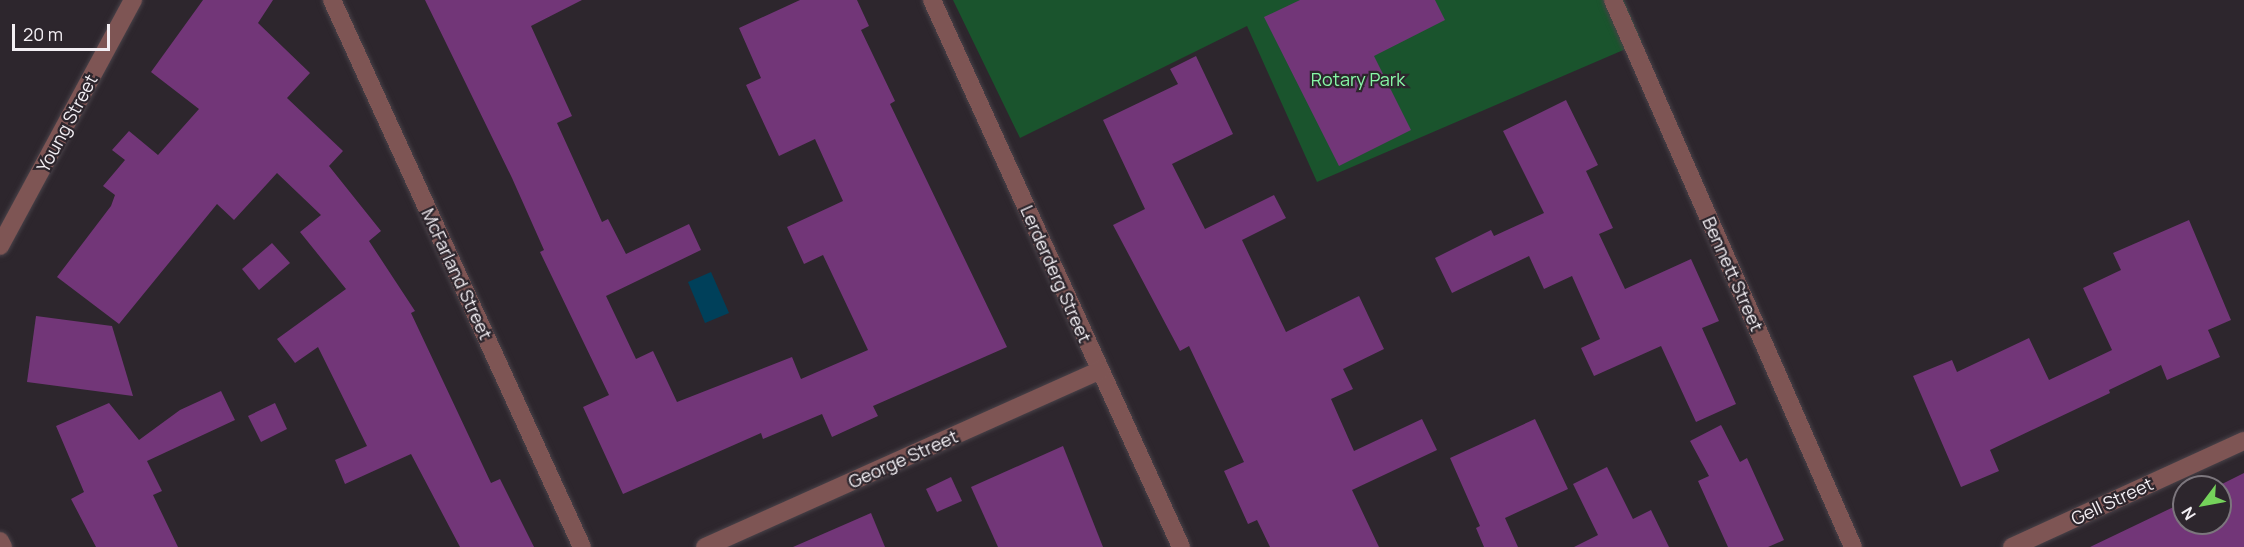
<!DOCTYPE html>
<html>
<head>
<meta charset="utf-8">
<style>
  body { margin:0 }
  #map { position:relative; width:2244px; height:547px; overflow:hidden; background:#2d262d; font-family:Manrope,sans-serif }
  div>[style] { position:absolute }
  .green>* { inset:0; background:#1a542d }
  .water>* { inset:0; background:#00405a }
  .building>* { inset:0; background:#723678 }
  .roads { filter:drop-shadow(0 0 2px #494249) drop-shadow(0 0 2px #494249) }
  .street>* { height:18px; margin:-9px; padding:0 9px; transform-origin:9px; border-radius:9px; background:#7e5554 }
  span { translate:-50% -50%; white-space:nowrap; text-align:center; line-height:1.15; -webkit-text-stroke:4.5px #2d262d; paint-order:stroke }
  .park-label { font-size:18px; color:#87f7a6 }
  .street-label { font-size:18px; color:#f3eff4 }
  .north { position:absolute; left:2172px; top:475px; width:60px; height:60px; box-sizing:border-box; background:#2d262d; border:2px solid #7c767d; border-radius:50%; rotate:238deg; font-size:16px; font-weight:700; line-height:24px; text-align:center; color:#f3eff4 }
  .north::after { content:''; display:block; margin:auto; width:21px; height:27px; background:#75d25b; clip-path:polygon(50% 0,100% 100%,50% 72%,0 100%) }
  .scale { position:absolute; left:12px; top:24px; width:98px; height:27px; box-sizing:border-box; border:3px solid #f3eff4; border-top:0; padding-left:8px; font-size:18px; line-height:21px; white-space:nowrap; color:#f3eff4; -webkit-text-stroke:4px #2d262d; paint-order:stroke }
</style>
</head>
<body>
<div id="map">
  <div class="green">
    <div style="clip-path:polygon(953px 0,1624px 0,1642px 42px,1317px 182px,1247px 26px,1020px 138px)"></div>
  </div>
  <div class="water">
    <div style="clip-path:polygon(711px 272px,729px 313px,705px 323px,688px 282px)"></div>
  </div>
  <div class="building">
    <div style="clip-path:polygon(203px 0,273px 0,258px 23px,310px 73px,287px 98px,343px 151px,329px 166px,381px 231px,369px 241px,415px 311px,411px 313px,491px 483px,500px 479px,534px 547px,460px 547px,411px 454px,345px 484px,335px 460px,367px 446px,318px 347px,295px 363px,277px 339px,346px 289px,300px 232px,321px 215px,277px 173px,234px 220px,217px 204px,119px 324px,57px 277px,111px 206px,115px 195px,103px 186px,125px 160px,112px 150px,129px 131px,158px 155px,199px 109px,151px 72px)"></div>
    <div style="clip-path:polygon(425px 0,582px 0,531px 26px,572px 116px,557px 123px,602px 222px,608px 219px,626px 254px,689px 224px,701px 250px,606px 296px,636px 359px,653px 351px,677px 402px,792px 357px,801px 379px,868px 350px,823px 255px,804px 264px,787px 227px,843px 201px,815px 139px,779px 156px,746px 85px,761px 78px,739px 28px,800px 0,857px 0,869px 26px,861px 30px,895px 101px,890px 104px,1007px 347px,873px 406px,878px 416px,832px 437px,822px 414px,763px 439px,761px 433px,623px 494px,583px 407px,609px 395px,540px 252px,544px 250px,512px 178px)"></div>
    <div style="clip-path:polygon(1300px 0,1435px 0,1445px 20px,1374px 56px,1411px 130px,1339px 166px,1264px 17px)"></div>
    <div style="clip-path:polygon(1196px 56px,1233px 134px,1172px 164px,1205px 229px,1274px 195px,1286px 218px,1242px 240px,1286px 332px,1359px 296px,1384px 349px,1343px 369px,1353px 389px,1331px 399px,1354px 451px,1422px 419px,1437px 450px,1352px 490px,1379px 547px,1270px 547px,1257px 520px,1248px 524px,1224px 471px,1244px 462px,1189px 346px,1180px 351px,1113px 225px,1145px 209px,1103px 120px,1178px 84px,1170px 69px)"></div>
    <div style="clip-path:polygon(1566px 100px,1598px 165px,1586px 171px,1613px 228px,1599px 234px,1625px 289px,1691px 259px,1719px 321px,1702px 328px,1736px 404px,1696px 422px,1661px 346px,1594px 376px,1581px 348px,1600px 339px,1572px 276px,1544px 289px,1529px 256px,1452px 293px,1435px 258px,1491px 230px,1494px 236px,1544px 213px,1503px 131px)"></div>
    <div style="clip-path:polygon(2189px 220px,2231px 320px,2208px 330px,2220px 357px,2167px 380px,2161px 365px,2109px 390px,2110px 393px,1990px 450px,1999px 471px,1961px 487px,1913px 376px,1952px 360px,1957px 372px,2029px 338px,2049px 380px,2112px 350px,2083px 288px,2121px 270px,2113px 253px)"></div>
    <div style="clip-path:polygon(272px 243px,290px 263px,259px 290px,242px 269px)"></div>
    <div style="clip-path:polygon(36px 316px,112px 326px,133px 396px,27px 382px)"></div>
    <div style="clip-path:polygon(221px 391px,235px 420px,147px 461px,162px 491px,153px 495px,178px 547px,96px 547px,71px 499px,84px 492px,56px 426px,109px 403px,139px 440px,180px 410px)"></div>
    <div style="clip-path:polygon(275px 403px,287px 429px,261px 442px,248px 416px)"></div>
    <div style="clip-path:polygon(1535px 419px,1568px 489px,1505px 518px,1518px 547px,1484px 547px,1476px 528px,1480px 526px,1450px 458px)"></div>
    <div style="clip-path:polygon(1721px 425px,1740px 462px,1747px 458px,1784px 540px,1768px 547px,1728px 547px,1698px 481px,1709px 476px,1690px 441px)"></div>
    <div style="clip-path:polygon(1063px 446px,1103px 547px,998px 547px,971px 487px)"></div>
    <div style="clip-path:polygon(1607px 467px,1633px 519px,1651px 510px,1669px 547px,1574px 547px,1598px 535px,1573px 484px)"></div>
    <div style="clip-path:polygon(2244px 473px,2244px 547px,2090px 547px,2184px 502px,2184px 523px,2220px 523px,2220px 487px,2216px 487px)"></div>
    <div style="clip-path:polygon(951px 477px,962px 501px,937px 512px,926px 489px)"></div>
    <div style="clip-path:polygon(871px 513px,885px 547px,793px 547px)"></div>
  </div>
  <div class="roads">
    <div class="street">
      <div style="left:332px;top:0;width:601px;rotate:65.44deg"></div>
      <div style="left:932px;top:0;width:601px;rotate:65.52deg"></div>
      <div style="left:1613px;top:0;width:597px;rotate:66.31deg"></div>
      <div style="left:0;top:246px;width:280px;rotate:-61.6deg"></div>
      <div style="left:0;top:541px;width:7px;rotate:63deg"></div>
      <div style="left:705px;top:547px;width:433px;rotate:-24.1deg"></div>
      <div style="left:2012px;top:547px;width:255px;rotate:-24.6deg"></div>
    </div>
  </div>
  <div class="park-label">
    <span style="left:1358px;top:79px">Rotary Park</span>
  </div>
  <div class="street-label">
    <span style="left:67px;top:123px;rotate:-62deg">Young Street</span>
    <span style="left:457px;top:274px;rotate:65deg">McFarland Street</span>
    <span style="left:1056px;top:274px;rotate:66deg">Lerderderg Street</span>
    <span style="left:1733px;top:274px;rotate:66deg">Bennett Street</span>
    <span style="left:903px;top:459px;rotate:-24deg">George Street</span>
    <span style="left:2112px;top:501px;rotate:-25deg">Gell Street</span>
  </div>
  <div class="north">N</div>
  <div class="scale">20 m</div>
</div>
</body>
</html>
